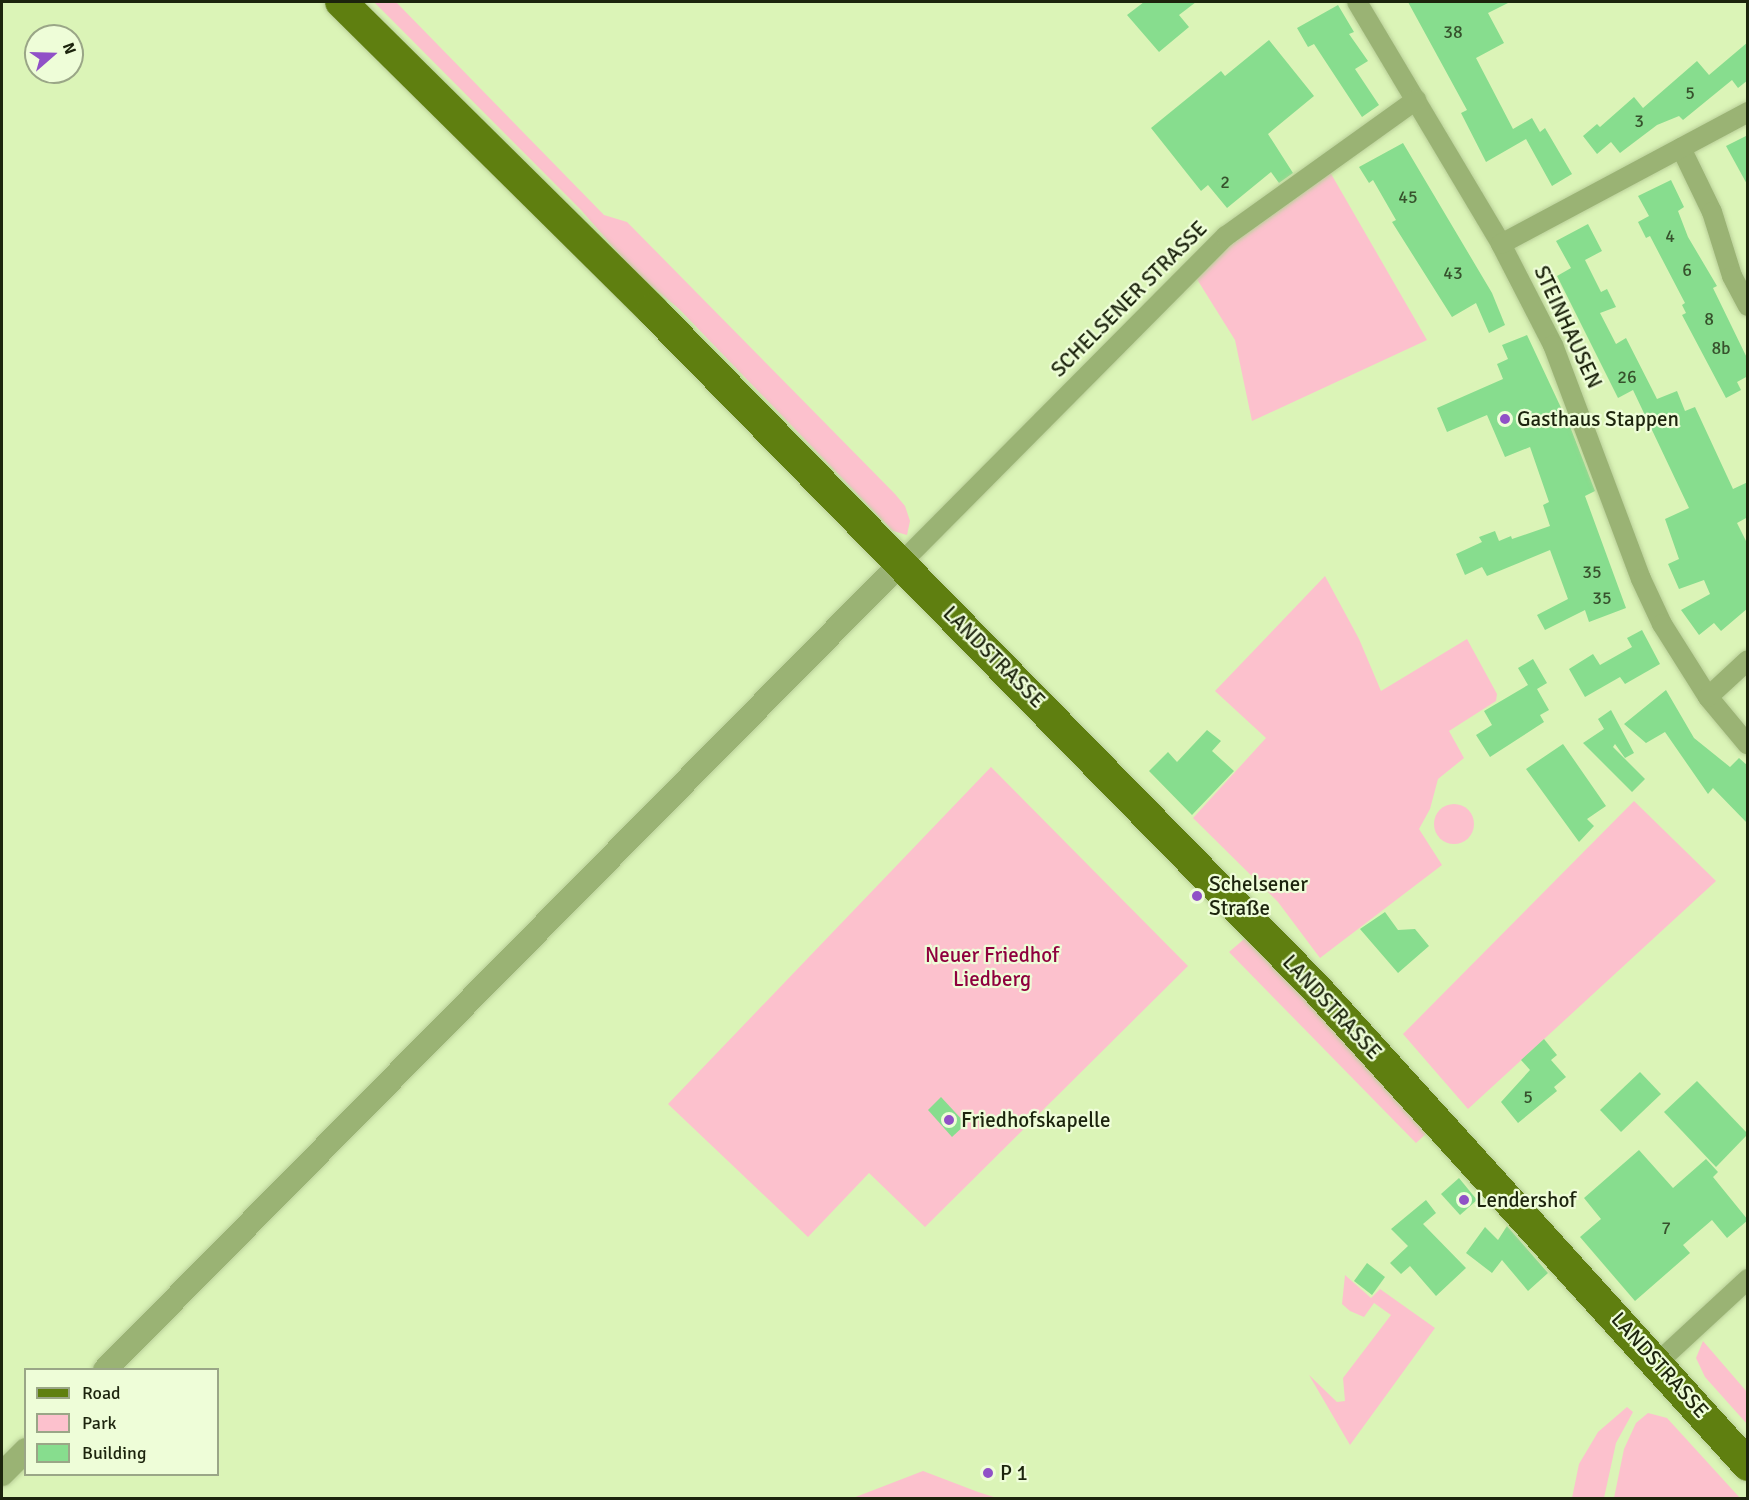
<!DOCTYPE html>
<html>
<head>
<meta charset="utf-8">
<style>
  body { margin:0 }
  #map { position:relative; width:1749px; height:1500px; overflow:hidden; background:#dbf4b7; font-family:Signika,sans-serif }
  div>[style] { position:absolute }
  .green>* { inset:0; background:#fcc1cd }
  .round { border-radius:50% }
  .building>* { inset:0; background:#87dd8e }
  .roads { filter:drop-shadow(0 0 2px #b9cf98) drop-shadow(0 0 2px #b9cf98) }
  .minor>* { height:20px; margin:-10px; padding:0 10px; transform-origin:10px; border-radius:10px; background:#9ab374 }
  .tertiary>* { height:24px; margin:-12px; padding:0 12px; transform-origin:12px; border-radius:12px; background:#9ab374 }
  .primary>* { height:32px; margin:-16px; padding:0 16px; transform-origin:16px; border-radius:16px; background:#5f7f10 }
  .dots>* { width:16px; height:16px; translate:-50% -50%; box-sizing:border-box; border:3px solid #eefdd8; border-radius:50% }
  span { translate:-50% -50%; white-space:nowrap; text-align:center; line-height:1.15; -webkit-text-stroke:4.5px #eefdd8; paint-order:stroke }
  .number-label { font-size:18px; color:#37522d }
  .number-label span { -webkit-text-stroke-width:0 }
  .street-label { font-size:21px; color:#1c240d }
  .poi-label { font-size:21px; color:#1c240d }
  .left { translate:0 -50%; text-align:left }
  .park-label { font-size:21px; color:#8f003e }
  .frame { position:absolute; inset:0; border:3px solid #1c240d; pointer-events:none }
  .legend { position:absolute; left:24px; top:1368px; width:195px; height:108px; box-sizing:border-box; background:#eefdd8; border:2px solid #9aa687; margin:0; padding:8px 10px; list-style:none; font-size:18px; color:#1c240d }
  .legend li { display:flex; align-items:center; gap:12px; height:30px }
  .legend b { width:30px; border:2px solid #9aa687 }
  .north { position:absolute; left:24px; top:24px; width:60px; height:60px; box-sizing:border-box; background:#eefdd8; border:2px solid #9aa687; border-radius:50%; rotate:70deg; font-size:16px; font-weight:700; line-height:24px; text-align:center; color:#1c240d }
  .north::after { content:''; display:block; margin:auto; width:21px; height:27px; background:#9051c7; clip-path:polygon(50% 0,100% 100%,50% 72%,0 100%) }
</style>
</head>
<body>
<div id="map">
  <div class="green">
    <div style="clip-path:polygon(374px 2px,396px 2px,604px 215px,627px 222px,895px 494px,905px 506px,910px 521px,907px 535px,893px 531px,679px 309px,635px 272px,581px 210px)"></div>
    <div style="clip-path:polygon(1330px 172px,1427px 340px,1252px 421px,1235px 340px,1195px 276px,1239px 235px)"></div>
    <div style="clip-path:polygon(1325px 576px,1359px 639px,1381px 691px,1467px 639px,1497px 694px,1496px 701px,1449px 731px,1464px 758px,1438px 779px,1430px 809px,1419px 829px,1442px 865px,1320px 958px,1278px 902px,1193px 818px,1266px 738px,1215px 691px)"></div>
    <div style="clip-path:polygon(991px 767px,1188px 966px,925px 1227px,869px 1173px,808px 1237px,668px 1104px)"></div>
    <div style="clip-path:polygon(1634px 801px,1716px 881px,1468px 1109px,1403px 1034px)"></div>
    <div class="round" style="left:1434px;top:804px;width:40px;height:40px"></div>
    <div style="clip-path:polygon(1250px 934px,1428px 1132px,1416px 1143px,1229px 952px)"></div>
    <div style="clip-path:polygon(1345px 1275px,1371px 1298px,1380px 1289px,1435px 1328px,1350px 1445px,1309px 1375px,1337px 1402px,1345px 1401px,1343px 1378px,1391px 1315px,1374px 1303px,1364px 1317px,1350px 1311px,1342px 1304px)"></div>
    <div style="clip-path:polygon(1703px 1341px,1747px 1392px,1747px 1424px,1705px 1377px,1696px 1358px)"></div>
    <div style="clip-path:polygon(1627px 1407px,1633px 1412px,1616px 1443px,1604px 1498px,1572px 1498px,1579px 1464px,1598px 1432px)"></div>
    <div style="clip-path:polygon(1648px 1413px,1667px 1418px,1740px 1498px,1614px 1498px,1624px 1449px,1636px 1423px)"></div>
    <div style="clip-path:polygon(923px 1471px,978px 1492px,997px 1498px,853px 1498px)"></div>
  </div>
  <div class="building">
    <div style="clip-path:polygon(1144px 2px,1196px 2px,1179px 15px,1189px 27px,1159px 52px,1127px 15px)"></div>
    <div style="clip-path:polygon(1408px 2px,1510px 2px,1488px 13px,1504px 43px,1476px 58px,1513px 129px,1532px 118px,1540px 132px,1545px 128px,1572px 174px,1552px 186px,1526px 139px,1486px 162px,1461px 113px,1467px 110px)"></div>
    <div style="clip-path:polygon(1338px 5px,1354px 32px,1349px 34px,1368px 61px,1355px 69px,1379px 105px,1362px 117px,1314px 44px,1308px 47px,1297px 28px)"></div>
    <div style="clip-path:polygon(1269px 40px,1314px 96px,1268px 134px,1293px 173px,1279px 183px,1271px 172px,1227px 208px,1208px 185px,1201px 191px,1151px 128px,1221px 71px,1225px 76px)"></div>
    <div style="clip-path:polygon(1748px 42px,1748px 80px,1738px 88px,1732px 80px,1683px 120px,1679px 116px,1657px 125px,1620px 153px,1611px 142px,1597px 154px,1583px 136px,1597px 124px,1600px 127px,1634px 97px,1643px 108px,1697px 61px,1709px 75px)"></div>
    <div style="clip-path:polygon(1748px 135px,1748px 186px,1726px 146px)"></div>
    <div style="clip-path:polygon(1403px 143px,1492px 293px,1505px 325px,1489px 333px,1476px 303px,1452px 317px,1392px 222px,1396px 220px,1373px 180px,1369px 183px,1359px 167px)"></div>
    <div style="clip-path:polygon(1671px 180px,1684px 207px,1678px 211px,1688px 237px,1717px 286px,1713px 288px,1748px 360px,1748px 376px,1737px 382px,1741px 390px,1726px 398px,1682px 315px,1686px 313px,1682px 305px,1685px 303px,1650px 236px,1646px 238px,1638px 222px,1649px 216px,1638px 196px)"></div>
    <div style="clip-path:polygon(1588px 224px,1602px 251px,1585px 260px,1601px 292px,1607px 289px,1616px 307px,1600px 313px,1616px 344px,1626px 338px,1657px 399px,1677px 391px,1685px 411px,1695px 407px,1733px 489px,1748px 482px,1748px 517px,1737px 523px,1748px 545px,1748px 608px,1721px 631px,1714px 623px,1699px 635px,1681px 610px,1710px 594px,1704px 580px,1679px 589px,1668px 564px,1679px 559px,1665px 519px,1689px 508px,1633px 390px,1618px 398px,1557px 276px,1571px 268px,1556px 241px)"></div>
    <div style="clip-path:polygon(1527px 335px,1571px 429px,1595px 491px,1585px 496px,1626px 608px,1589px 622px,1585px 610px,1545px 630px,1537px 615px,1568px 599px,1550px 550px,1487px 576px,1482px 567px,1465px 575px,1456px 554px,1482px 542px,1479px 537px,1495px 531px,1499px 541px,1511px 536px,1512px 539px,1550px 526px,1543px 505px,1549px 502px,1530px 447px,1505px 457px,1487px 415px,1447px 432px,1437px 408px,1503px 379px,1497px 364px,1508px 359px,1502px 345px)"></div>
    <div style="clip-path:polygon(1642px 630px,1660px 664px,1625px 684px,1620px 677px,1585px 697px,1569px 669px,1593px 654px,1600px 665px,1632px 647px,1627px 638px)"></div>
    <div style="clip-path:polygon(1533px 659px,1547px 683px,1537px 689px,1549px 710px,1540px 715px,1544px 722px,1490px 757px,1476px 735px,1492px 725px,1484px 711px,1528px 685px,1518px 668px)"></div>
    <div style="clip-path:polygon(1666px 690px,1694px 738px,1730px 767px,1739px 758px,1748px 766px,1748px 824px,1713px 788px,1708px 794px,1665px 732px,1646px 743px,1624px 724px)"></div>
    <div style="clip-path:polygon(1611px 710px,1634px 753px,1625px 758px,1615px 744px,1613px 747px,1645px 779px,1632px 792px,1583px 743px,1604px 729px,1598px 719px)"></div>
    <div style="clip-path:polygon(1207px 730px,1221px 741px,1212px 751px,1234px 771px,1192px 815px,1149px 771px,1168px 752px,1177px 762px)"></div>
    <div style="clip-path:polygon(1563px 744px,1606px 806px,1587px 819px,1594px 826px,1579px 842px,1526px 769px)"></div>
    <div style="clip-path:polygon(1385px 912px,1398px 930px,1415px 929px,1429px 946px,1398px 973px,1360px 929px)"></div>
    <div style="clip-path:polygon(1544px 1039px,1557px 1055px,1551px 1060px,1566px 1077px,1554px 1087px,1557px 1091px,1518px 1123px,1501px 1102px,1530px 1070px,1521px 1060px)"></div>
    <div style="clip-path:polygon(1640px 1072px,1661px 1094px,1621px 1132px,1600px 1110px)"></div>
    <div style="clip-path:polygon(1697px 1081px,1748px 1134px,1716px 1167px,1664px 1112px)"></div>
    <div style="clip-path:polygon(941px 1097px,966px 1124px,952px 1137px,928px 1110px)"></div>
    <div style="clip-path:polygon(1639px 1150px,1673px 1188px,1706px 1159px,1718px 1172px,1713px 1177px,1748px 1220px,1727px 1238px,1712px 1220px,1683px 1245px,1690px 1253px,1635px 1301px,1580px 1237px,1601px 1219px,1584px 1198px)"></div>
    <div style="clip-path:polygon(1459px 1178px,1477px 1200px,1460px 1215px,1441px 1194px)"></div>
    <div style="clip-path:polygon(1426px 1200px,1436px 1213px,1423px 1224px,1466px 1268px,1436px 1296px,1410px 1266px,1401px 1274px,1390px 1263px,1408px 1246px,1391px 1229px)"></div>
    <div style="clip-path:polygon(1507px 1226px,1548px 1273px,1528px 1291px,1502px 1260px,1492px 1273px,1466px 1253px,1485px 1227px,1498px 1240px)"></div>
    <div style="clip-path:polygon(1367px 1263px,1385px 1277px,1372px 1295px,1354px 1281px)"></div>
  </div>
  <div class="roads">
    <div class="minor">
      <div style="left:1357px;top:2px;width:282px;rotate:59.2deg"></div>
      <div style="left:1501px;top:244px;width:114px;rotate:62.8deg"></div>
      <div style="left:1553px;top:345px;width:250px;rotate:69.4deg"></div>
      <div style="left:1641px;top:579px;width:50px;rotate:65deg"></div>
      <div style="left:1662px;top:624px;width:86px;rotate:57.8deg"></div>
      <div style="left:1708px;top:697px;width:62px;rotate:50.2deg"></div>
      <div style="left:1681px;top:148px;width:71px;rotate:64.2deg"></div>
      <div style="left:1712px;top:212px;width:67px;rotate:72.6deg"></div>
      <div style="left:1732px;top:276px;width:34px;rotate:62deg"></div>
      <div style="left:1501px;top:244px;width:280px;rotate:-28.1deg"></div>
      <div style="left:901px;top:563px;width:461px;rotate:-45.2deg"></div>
      <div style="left:1226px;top:236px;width:234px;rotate:-35.6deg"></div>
      <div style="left:1708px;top:697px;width:54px;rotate:-42.8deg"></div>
      <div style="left:1657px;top:1363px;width:124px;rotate:-42.7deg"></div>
    </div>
    <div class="tertiary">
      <div style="left:105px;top:1370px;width:1134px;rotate:-45.39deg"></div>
      <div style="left:2px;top:1474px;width:34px;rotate:-45deg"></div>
    </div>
    <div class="primary">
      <div style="left:341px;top:2px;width:438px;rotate:44.7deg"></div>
      <div style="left:652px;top:310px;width:948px;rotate:45.6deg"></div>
      <div style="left:1315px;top:987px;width:645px;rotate:47.83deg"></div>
    </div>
  </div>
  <div class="dots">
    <div style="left:1505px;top:419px;background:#9051c7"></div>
    <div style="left:1197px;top:896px;background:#9051c7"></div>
    <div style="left:949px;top:1120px;background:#9051c7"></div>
    <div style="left:1464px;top:1200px;background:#9051c7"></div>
    <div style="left:988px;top:1473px;background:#9051c7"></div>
  </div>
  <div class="number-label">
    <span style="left:1453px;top:32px">38</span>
    <span style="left:1690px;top:93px">5</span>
    <span style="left:1639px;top:121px">3</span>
    <span style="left:1225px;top:182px">2</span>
    <span style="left:1408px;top:197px">45</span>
    <span style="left:1670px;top:236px">4</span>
    <span style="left:1687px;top:270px">6</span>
    <span style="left:1453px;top:273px">43</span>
    <span style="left:1709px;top:319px">8</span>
    <span style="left:1721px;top:348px">8b</span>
    <span style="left:1627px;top:377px">26</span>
    <span style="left:1592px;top:572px">35</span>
    <span style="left:1602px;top:598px">35</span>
    <span style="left:1528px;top:1097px">5</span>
    <span style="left:1666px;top:1228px">7</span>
  </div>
  <div class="street-label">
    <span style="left:1129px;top:299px;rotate:-45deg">SCHELSENER STRASSE</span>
    <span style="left:1568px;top:327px;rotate:65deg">STEINHAUSEN</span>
    <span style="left:994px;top:657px;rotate:45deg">LANDSTRASSE</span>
    <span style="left:1332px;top:1007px;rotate:47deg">LANDSTRASSE</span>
    <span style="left:1660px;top:1365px;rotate:48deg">LANDSTRASSE</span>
  </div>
  <div class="poi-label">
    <span class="left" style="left:1517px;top:419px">Gasthaus Stappen</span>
    <span class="left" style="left:1209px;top:896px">Schelsener<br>Straße</span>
    <span class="left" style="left:961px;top:1120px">Friedhofskapelle</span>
    <span class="left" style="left:1476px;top:1200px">Lendershof</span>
    <span class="left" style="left:1000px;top:1473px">P 1</span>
  </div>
  <div class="park-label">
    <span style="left:992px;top:967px">Neuer Friedhof<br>Liedberg</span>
  </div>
  <div class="frame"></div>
  <ul class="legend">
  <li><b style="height:8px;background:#5f7f10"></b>Road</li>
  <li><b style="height:16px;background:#fcc1cd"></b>Park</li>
  <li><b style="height:16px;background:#87dd8e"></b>Building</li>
  </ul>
  <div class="north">N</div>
</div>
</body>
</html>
